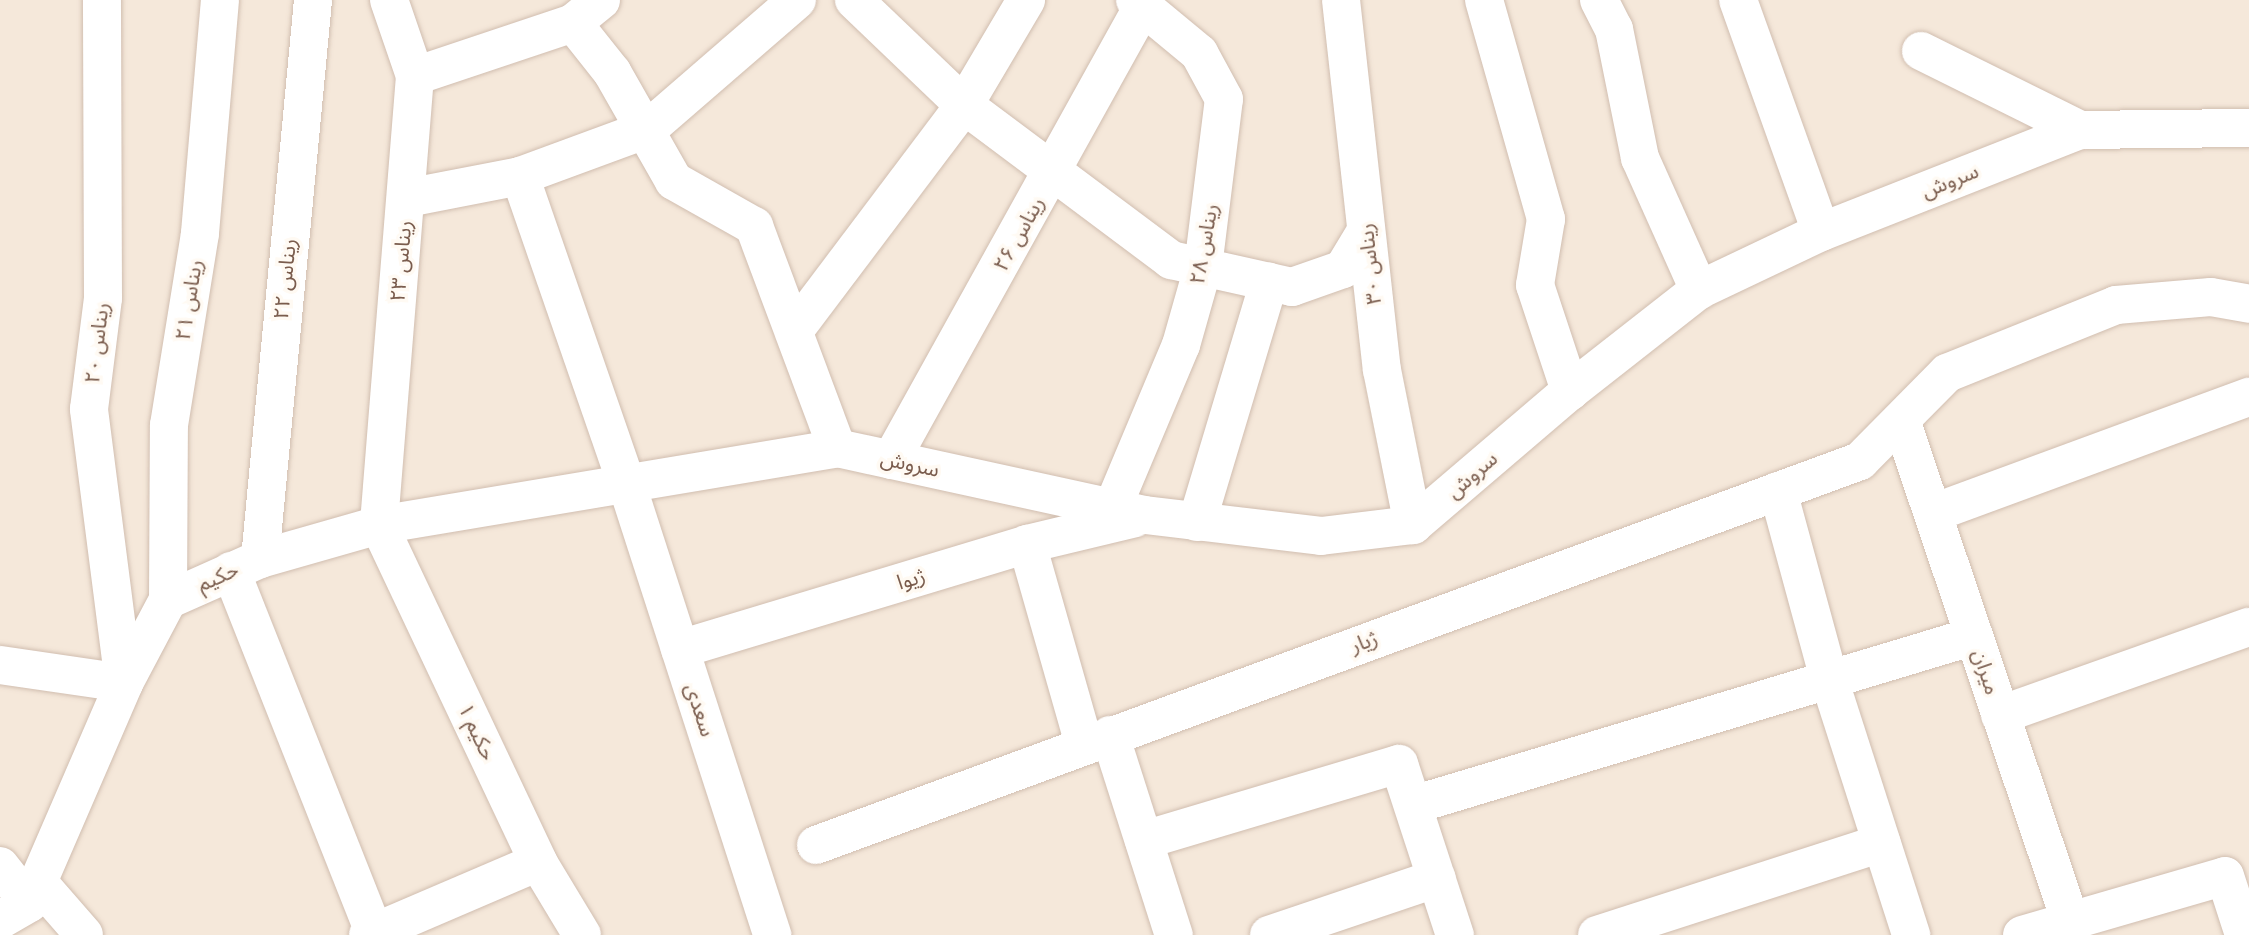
<!DOCTYPE html>
<html>
<head>
<meta charset="utf-8">
<style>
  body { margin:0 }
  #map { position:relative; width:2249px; height:935px; overflow:hidden; background:#fdf6ec; font-family:Raleway,"Noto Sans Arabic",sans-serif }
  div>[style] { position:absolute }
  .residential>* { inset:0; background:#f5e8da }
  .roads { filter:drop-shadow(0 0 2px #d1beb0) drop-shadow(0 0 2px #d1beb0) }
  .minor>* { height:38px; margin:-19px; padding:0 19px; transform-origin:19px; border-radius:19px; background:#fff }
  span { translate:-50% -50%; white-space:nowrap; text-align:center; line-height:1.15; -webkit-text-stroke:7px #fffaf3; paint-order:stroke }
  .street-label { font-size:21px; color:#7a5c4d }
</style>
</head>
<body>
<div id="map">
  <div class="residential">
    <div style="clip-path:polygon(0 0,2249px 0,2249px 935px,0 935px)"></div>
  </div>
  <div class="roads">
    <div class="minor">
      <div style="left:389px;top:0;width:80px;rotate:71.1deg"></div>
      <div style="left:415px;top:76px;width:450px;rotate:94.6deg"></div>
      <div style="left:379px;top:525px;width:373px;rotate:64.7deg"></div>
      <div style="left:538px;top:862px;width:85px;rotate:58.9deg"></div>
      <div style="left:854px;top:0;width:152px;rotate:43.7deg"></div>
      <div style="left:964px;top:105px;width:259px;rotate:36.8deg"></div>
      <div style="left:1171px;top:260px;width:124px;rotate:12.6deg"></div>
      <div style="left:1292px;top:287px;width:54px;rotate:-19.4deg"></div>
      <div style="left:1343px;top:269px;width:44px;rotate:-58.8deg"></div>
      <div style="left:1341px;top:0;width:372px;rotate:83.7deg"></div>
      <div style="left:1382px;top:370px;width:158px;rotate:78.7deg"></div>
      <div style="left:1484px;top:0;width:228px;rotate:74.2deg"></div>
      <div style="left:1546px;top:219px;width:67px;rotate:99.5deg"></div>
      <div style="left:1535px;top:285px;width:112px;rotate:71.7deg"></div>
      <div style="left:1599px;top:0;width:33px;rotate:63deg"></div>
      <div style="left:1614px;top:29px;width:132px;rotate:78.6deg"></div>
      <div style="left:1640px;top:158px;width:145px;rotate:65.9deg"></div>
      <div style="left:1738px;top:0;width:246px;rotate:70.3deg"></div>
      <div style="left:573px;top:23px;width:63px;rotate:51.5deg"></div>
      <div style="left:612px;top:72px;width:125px;rotate:60.4deg"></div>
      <div style="left:674px;top:181px;width:92px;rotate:29.4deg"></div>
      <div style="left:754px;top:226px;width:237px;rotate:69.5deg"></div>
      <div style="left:1921px;top:51px;width:178px;rotate:26.4deg"></div>
      <div style="left:415px;top:76px;width:167px;rotate:-18.5deg"></div>
      <div style="left:573px;top:23px;width:36px;rotate:-39deg"></div>
      <div style="left:520px;top:176px;width:327px;rotate:70.9deg"></div>
      <div style="left:627px;top:485px;width:473px;rotate:72.1deg"></div>
      <div style="left:407px;top:198px;width:115px;rotate:-11deg"></div>
      <div style="left:520px;top:176px;width:136px;rotate:-20.2deg"></div>
      <div style="left:648px;top:129px;width:197px;rotate:-40.9deg"></div>
      <div style="left:794px;top:331px;width:283px;rotate:-53deg"></div>
      <div style="left:964px;top:105px;width:122px;rotate:-59.4deg"></div>
      <div style="left:1902px;top:423px;width:525px;rotate:71.32deg"></div>
      <div style="left:891px;top:460px;width:519px;rotate:-60.97deg"></div>
      <div style="left:1778px;top:491px;width:198px;rotate:74.8deg"></div>
      <div style="left:1830px;top:682px;width:266px;rotate:72.2deg"></div>
      <div style="left:1112px;top:509px;width:178px;rotate:-67.2deg"></div>
      <div style="left:1181px;top:345px;width:81px;rotate:-74.2deg"></div>
      <div style="left:1203px;top:267px;width:169px;rotate:-82.9deg"></div>
      <div style="left:1224px;top:99px;width:52px;rotate:-118.5deg"></div>
      <div style="left:1199px;top:53px;width:83px;rotate:-140.4deg"></div>
      <div style="left:1933px;top:513px;width:337px;rotate:-20.2deg"></div>
      <div style="left:1197px;top:522px;width:251px;rotate:-73.3deg"></div>
      <div style="left:1027px;top:544px;width:208px;rotate:74.1deg"></div>
      <div style="left:260px;top:559px;width:562px;rotate:-84.58deg"></div>
      <div style="left:231px;top:571px;width:388px;rotate:68.4deg"></div>
      <div style="left:168px;top:600px;width:175px;rotate:-89.7deg"></div>
      <div style="left:169px;top:425px;width:194px;rotate:-80.8deg"></div>
      <div style="left:200px;top:233px;width:234px;rotate:-85.1deg"></div>
      <div style="left:680px;top:649px;width:363px;rotate:-16.8deg"></div>
      <div style="left:1027px;top:544px;width:111px;rotate:-13.5deg"></div>
      <div style="left:0;top:665px;width:125px;rotate:8.3deg"></div>
      <div style="left:124px;top:683px;width:276px;rotate:-97.3deg"></div>
      <div style="left:89px;top:409px;width:112px;rotate:-82.8deg"></div>
      <div style="left:103px;top:298px;width:298px;rotate:-90.2deg"></div>
      <div style="left:2000px;top:715px;width:264px;rotate:-19.5deg"></div>
      <div style="left:1110px;top:735px;width:210px;rotate:72.3deg"></div>
      <div style="left:1413px;top:805px;width:586px;rotate:-16.76deg"></div>
      <div style="left:1144px;top:840px;width:266px;rotate:-16.6deg"></div>
      <div style="left:1399px;top:764px;width:180px;rotate:71.9deg"></div>
      <div style="left:816px;top:845px;width:1112px;rotate:-20.19deg"></div>
      <div style="left:1860px;top:461px;width:124px;rotate:-45.3deg"></div>
      <div style="left:1947px;top:373px;width:182px;rotate:-21.9deg"></div>
      <div style="left:2116px;top:305px;width:95px;rotate:-4.8deg"></div>
      <div style="left:2211px;top:297px;width:39px;rotate:10deg"></div>
      <div style="left:0;top:866px;width:47px;rotate:51.9deg"></div>
      <div style="left:38px;top:882px;width:70px;rotate:49deg"></div>
      <div style="left:0;top:920px;width:34px;rotate:-30deg"></div>
      <div style="left:29px;top:903px;width:240px;rotate:-66.6deg"></div>
      <div style="left:124px;top:683px;width:94px;rotate:-62.1deg"></div>
      <div style="left:168px;top:600px;width:101px;rotate:-24deg"></div>
      <div style="left:260px;top:559px;width:124px;rotate:-15.9deg"></div>
      <div style="left:379px;top:525px;width:464px;rotate:-9.5deg"></div>
      <div style="left:837px;top:448px;width:315px;rotate:12.3deg"></div>
      <div style="left:1145px;top:515px;width:177px;rotate:6.8deg"></div>
      <div style="left:1321px;top:536px;width:93px;rotate:-6.8deg"></div>
      <div style="left:1413px;top:525px;width:206px;rotate:-40.5deg"></div>
      <div style="left:1570px;top:391px;width:164px;rotate:-38.1deg"></div>
      <div style="left:1699px;top:290px;width:135px;rotate:-25.4deg"></div>
      <div style="left:1821px;top:232px;width:278px;rotate:-21.5deg"></div>
      <div style="left:2080px;top:130px;width:169px;rotate:-0.7deg"></div>
      <div style="left:368px;top:935px;width:185px;rotate:-23.2deg"></div>
      <div style="left:1269px;top:935px;width:177px;rotate:-18.7deg"></div>
      <div style="left:1597px;top:935px;width:299px;rotate:-17.9deg"></div>
      <div style="left:2022px;top:935px;width:211px;rotate:-16.2deg"></div>
      <div style="left:2225px;top:876px;width:62px;rotate:72.1deg"></div>
    </div>
  </div>
  <div class="street-label">
    <span style="left:1950px;top:181px;rotate:-22deg">سروش</span>
    <span style="left:1019px;top:234px;rotate:-61deg">ریناس ۲۶</span>
    <span style="left:1204px;top:244px;rotate:-80deg">ریناس ۲۸</span>
    <span style="left:401px;top:261px;rotate:-85deg">ریناس ۲۳</span>
    <span style="left:1370px;top:264px;rotate:-96deg">ریناس ۳۰</span>
    <span style="left:285px;top:279px;rotate:-84deg">ریناس ۲۲</span>
    <span style="left:189px;top:300px;rotate:-81deg">ریناس ۲۱</span>
    <span style="left:97px;top:343px;rotate:-83deg">ریناس ۲۰</span>
    <span style="left:910px;top:464px;rotate:12deg">سروش</span>
    <span style="left:1472px;top:475px;rotate:-41deg">سروش</span>
    <span style="left:218px;top:577px;rotate:-24deg">حکیم</span>
    <span style="left:911px;top:579px;rotate:-17deg">ژیوا</span>
    <span style="left:1364px;top:642px;rotate:-20deg">ژیار</span>
    <span style="left:1986px;top:672px;rotate:72deg">میران</span>
    <span style="left:700px;top:710px;rotate:72deg">سعدی</span>
    <span style="left:477px;top:732px;rotate:65deg">حکیم ۱</span>
  </div>
</div>
</body>
</html>
